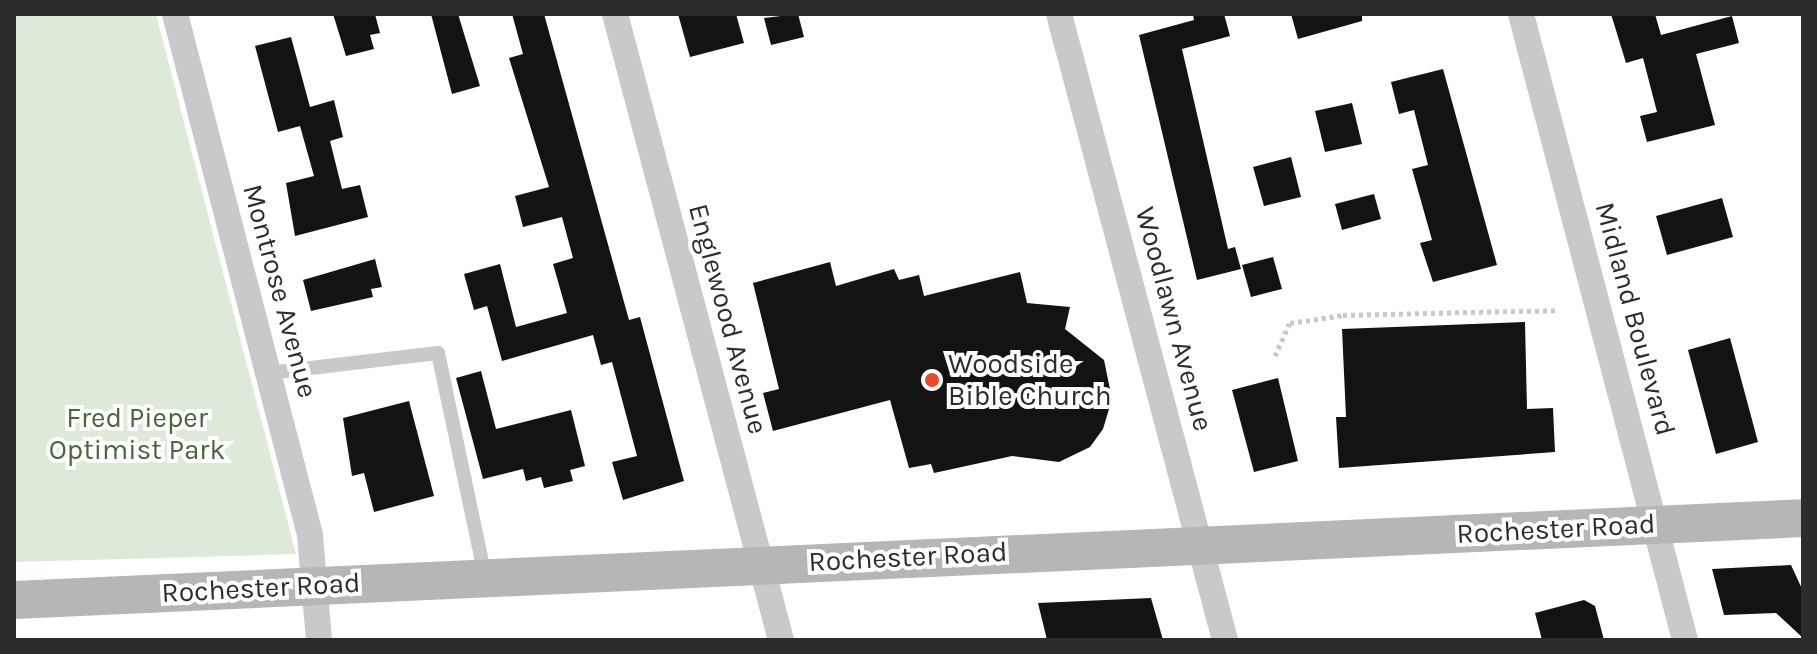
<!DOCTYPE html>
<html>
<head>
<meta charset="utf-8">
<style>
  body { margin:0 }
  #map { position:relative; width:1817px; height:654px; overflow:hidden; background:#fff; font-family:Karla,sans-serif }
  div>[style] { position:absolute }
  .green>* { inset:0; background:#deead9 }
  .building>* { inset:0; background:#131313 }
  .path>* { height:5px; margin-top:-2.5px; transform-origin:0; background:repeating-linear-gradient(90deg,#c9c9c9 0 4px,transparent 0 8px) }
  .lane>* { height:14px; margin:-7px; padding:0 7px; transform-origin:7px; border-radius:7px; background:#c9c9c9 }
  .street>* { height:26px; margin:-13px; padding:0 13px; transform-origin:13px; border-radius:13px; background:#c9c9c9 }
  .secondary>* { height:38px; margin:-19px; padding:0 19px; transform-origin:19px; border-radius:19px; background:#b6b6b6 }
  .dots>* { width:22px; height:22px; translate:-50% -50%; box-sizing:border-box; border:4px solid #fff; border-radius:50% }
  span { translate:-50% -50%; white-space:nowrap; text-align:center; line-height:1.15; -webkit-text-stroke:8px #fff; paint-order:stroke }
  .street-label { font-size:28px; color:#2c2c2c }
  .poi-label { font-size:28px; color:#2c2c2c }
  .left { translate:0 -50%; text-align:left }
  .park-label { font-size:28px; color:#446839 }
  .frame { position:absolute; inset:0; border:16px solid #2c2c2c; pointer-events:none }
</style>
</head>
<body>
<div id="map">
  <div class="green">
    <div style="clip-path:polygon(14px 14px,156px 14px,296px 554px,14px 562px)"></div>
  </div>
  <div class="building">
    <div style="clip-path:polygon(333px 14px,375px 14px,380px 33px,370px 35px,374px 49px,346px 56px)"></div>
    <div style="clip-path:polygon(431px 14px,458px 14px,480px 86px,452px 94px)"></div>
    <div style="clip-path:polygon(512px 14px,544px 14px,629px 320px,640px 317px,684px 481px,623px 500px,612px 462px,637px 456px,612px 362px,601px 365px,593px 335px,502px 361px,487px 306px,474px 310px,464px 274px,500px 264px,516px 327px,567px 313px,553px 264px,573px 258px,562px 217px,523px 227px,515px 196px,549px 187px,509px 58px,523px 54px)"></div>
    <div style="clip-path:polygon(678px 14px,736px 14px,744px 43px,690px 57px)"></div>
    <div style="clip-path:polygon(798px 14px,804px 37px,771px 45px,764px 18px)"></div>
    <div style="clip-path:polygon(1193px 14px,1224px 14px,1230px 36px,1182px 49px,1228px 249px,1235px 247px,1241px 269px,1197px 280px,1139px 35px,1194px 20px)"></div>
    <div style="clip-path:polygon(1291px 14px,1362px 14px,1362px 21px,1298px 39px)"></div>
    <div style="clip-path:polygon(1611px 14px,1655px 14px,1661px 35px,1732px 16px,1739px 43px,1696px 54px,1715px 125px,1647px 142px,1640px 116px,1657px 112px,1643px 58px,1626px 63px)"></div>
    <div style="clip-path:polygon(291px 37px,310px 107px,334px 100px,343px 137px,330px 141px,342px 189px,360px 185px,368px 217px,295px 236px,286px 183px,314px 176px,300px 126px,278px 132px,255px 46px)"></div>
    <div style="clip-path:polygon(1443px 69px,1497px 265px,1433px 282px,1420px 243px,1432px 240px,1412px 169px,1428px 165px,1414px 110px,1399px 114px,1391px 82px)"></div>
    <div style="clip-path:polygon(1352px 103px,1362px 144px,1325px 152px,1315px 111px)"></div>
    <div style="clip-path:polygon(1291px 157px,1301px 197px,1264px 206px,1253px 167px)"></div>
    <div style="clip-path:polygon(1374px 194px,1381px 219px,1342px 230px,1335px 204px)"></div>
    <div style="clip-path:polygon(1722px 198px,1733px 237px,1667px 255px,1656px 216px)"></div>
    <div style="clip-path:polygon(1273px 257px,1282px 289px,1251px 297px,1242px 265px)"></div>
    <div style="clip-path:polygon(375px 259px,382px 287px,371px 289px,373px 297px,311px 311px,303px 280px)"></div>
    <div style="clip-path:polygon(830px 262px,836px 286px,894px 269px,899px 280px,919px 275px,924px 296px,1020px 272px,1027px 303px,1070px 307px,1065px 329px,1104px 360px,1112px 399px,1103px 429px,1090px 447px,1059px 462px,1012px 456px,934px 473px,931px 464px,909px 468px,890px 400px,773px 431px,763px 393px,779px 389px,753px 283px)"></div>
    <div style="clip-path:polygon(1525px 322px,1527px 409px,1553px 408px,1555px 452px,1339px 468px,1336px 417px,1346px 417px,1342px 329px)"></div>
    <div style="clip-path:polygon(1730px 338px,1758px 442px,1716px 454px,1688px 350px)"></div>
    <div style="clip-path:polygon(481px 371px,496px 429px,571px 410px,585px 466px,570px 470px,573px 481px,544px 488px,541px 477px,526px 481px,523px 469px,483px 479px,456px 378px)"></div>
    <div style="clip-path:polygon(1278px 378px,1298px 461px,1254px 472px,1232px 390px)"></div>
    <div style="clip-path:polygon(409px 401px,434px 496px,374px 512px,364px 473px,352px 476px,343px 418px)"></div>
    <div style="clip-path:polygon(1791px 565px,1803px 591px,1803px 638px,1776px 613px,1724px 615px,1712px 569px)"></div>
    <div style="clip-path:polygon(1151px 598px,1163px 640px,1047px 640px,1038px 603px)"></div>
    <div style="clip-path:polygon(1584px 600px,1595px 606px,1604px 640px,1542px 640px,1535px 613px)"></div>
  </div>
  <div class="path">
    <div style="left:1275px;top:356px;width:36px;rotate:-66deg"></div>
    <div style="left:1290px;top:323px;width:54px;rotate:-8.6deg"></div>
    <div style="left:1343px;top:315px;width:214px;rotate:-1.3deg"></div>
  </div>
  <div class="lane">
    <div style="left:268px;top:373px;width:171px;rotate:-6.7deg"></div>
    <div style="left:438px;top:353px;width:228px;rotate:78.1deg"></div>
  </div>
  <div class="street">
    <div style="left:175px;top:14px;width:538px;rotate:75.47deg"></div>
    <div style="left:310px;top:535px;width:105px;rotate:85.1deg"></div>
    <div style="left:615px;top:14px;width:648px;rotate:75.15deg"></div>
    <div style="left:1059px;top:14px;width:648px;rotate:75.15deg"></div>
    <div style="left:1521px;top:14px;width:647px;rotate:75.32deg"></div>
  </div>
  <div class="secondary">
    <div style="left:14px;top:600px;width:1791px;rotate:-2.62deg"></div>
  </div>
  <div class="dots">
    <div style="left:932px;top:380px;background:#e7492a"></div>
  </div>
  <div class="street-label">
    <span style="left:280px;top:291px;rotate:75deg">Montrose Avenue</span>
    <span style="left:728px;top:319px;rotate:75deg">Englewood Avenue</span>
    <span style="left:1174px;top:319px;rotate:75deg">Woodlawn Avenue</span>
    <span style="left:1635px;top:319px;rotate:75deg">Midland Boulevard</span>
    <span style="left:1556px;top:529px;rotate:-3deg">Rochester Road</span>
    <span style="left:908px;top:557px;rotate:-3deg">Rochester Road</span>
    <span style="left:261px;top:588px;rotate:-3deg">Rochester Road</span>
  </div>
  <div class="poi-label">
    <span class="left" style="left:948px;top:380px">Woodside<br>Bible Church</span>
  </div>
  <div class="park-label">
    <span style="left:137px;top:434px">Fred Pieper<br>Optimist Park</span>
  </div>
  <div class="frame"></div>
</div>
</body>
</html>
